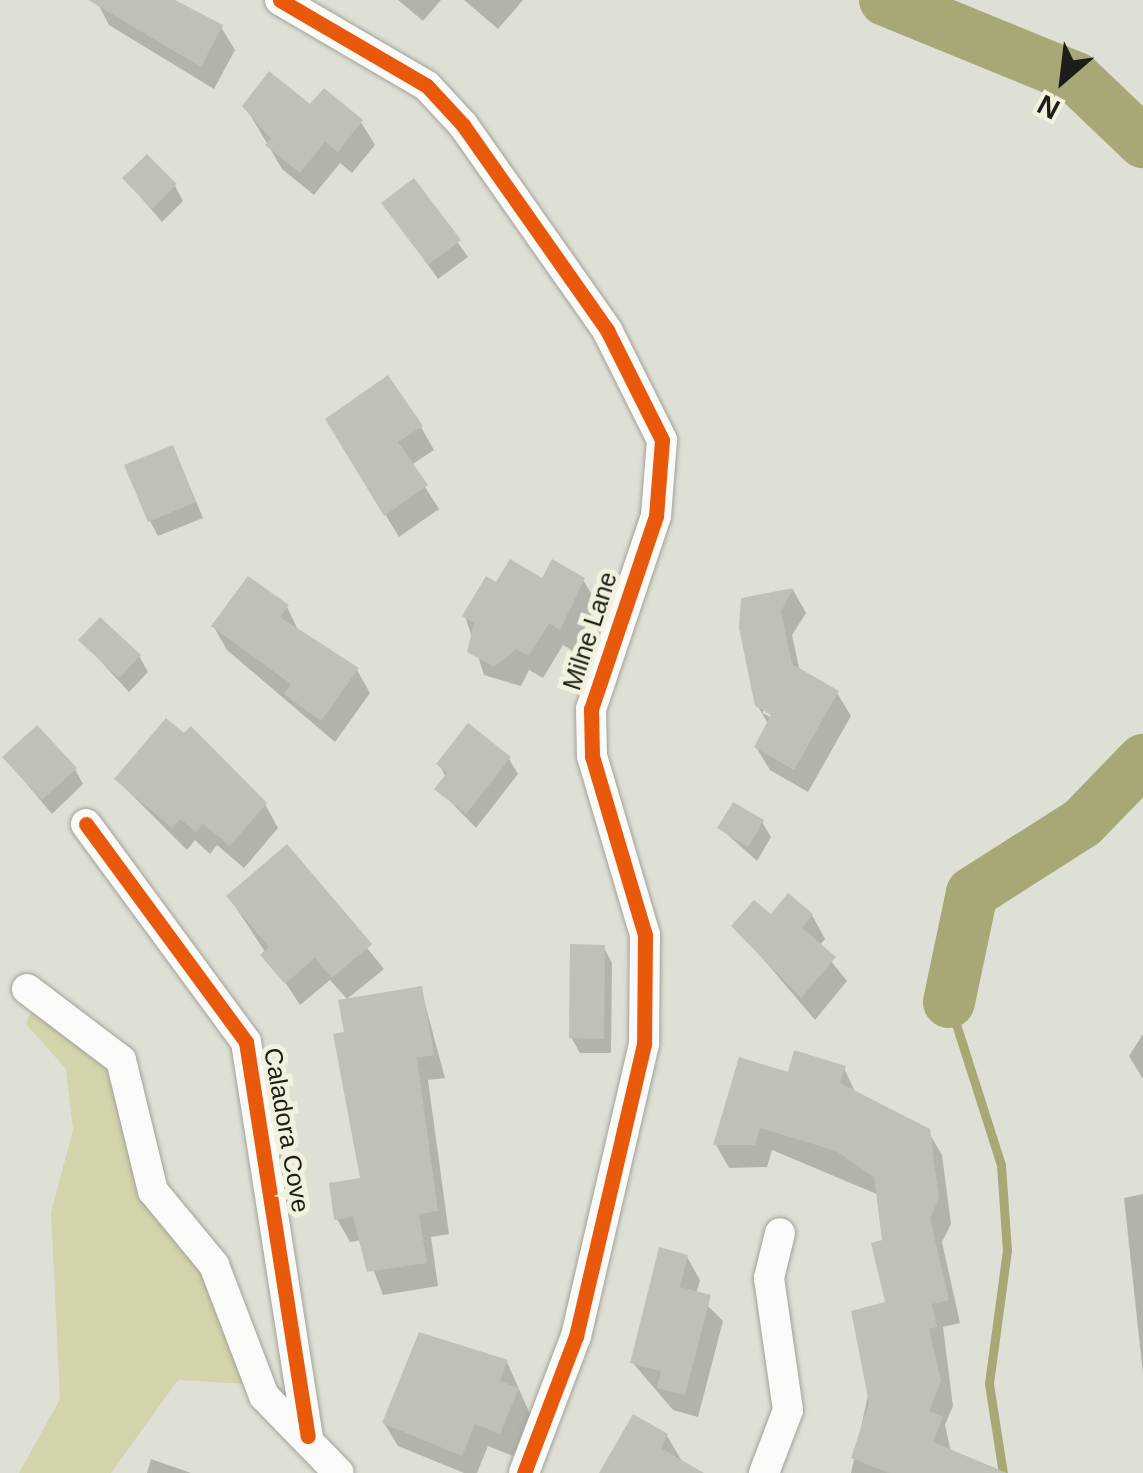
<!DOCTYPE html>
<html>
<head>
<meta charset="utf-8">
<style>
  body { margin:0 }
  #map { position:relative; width:1143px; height:1473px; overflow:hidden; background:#dfe0d5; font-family:Arial,sans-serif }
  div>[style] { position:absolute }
  .green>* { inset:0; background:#d3d4ab }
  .shadow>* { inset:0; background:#0003 }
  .stream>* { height:9px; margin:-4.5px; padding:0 4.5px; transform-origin:4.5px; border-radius:4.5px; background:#a8a877 }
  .river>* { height:52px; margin:-26px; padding:0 26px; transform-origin:26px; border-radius:26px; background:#a8a877 }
  .building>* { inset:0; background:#bfc0b7 }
  .roads { filter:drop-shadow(0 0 2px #a1a29a) drop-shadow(0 0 2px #a1a29a) }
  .minor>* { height:30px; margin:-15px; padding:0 15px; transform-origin:15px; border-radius:15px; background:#fafaf9 }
  .cycleway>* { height:15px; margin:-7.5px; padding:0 7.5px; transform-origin:7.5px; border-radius:7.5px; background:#e8590c }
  span { translate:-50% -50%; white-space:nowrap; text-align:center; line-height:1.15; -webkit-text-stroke:10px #f1f1de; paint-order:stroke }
  .street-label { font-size:25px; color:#1c1d16 }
  .north { position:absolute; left:1013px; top:30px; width:100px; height:100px; -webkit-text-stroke:8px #f1f1de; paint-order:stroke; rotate:208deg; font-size:28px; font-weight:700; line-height:40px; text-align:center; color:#1c1d16 }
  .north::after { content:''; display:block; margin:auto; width:35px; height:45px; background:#1c1d16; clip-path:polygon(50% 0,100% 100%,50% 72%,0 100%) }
</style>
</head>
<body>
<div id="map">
  <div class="green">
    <div style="clip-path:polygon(31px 1012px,97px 1045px,223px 1300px,247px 1384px,178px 1380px,111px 1473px,19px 1473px,60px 1399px,51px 1212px,73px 1130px,66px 1069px,26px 1024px)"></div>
  </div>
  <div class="shadow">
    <div style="clip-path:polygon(96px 0,170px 0,221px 27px,235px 50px,214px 89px,109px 25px)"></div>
    <div style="clip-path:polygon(398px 0,441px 0,423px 21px)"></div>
    <div style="clip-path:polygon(464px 0,523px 0,498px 29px)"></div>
    <div style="clip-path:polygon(245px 106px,361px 122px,375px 145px,352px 173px,340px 163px,314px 195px,282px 169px)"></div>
    <div style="clip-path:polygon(125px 179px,175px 186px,183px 201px,162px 222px)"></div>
    <div style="clip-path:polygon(414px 181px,468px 257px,438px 279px,384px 203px)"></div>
    <div style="clip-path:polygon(328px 420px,421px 427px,434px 450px,411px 465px,439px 509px,399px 537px)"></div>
    <div style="clip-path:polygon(180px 463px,203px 518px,158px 536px,150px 521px)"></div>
    <div style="clip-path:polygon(583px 580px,597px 603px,573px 651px,563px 645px,543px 678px,529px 670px,521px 686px,484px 675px,465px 616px,497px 585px)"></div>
    <div style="clip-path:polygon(evenodd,793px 590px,806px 613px,792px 635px,800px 672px,837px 693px,851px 716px,808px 792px,770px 770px,756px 747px,769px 725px,757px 705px,743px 600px,793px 590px,763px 707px,781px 723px,763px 713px,763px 707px)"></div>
    <div style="clip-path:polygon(287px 607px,299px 632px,357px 670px,370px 693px,335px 742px,227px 650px,214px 627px)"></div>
    <div style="clip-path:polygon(81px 640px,139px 656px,148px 672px,129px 692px)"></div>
    <div style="clip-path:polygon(184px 737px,265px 804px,278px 828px,244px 868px,217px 845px,210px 854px,195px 840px,187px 850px,117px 780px)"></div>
    <div style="clip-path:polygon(5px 758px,75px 769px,83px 784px,52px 814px)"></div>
    <div style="clip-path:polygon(509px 759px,518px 774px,476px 828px,438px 789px,446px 778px,439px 764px)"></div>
    <div style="clip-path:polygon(762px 822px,771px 837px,757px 861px,720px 828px)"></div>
    <div style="clip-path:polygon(287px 848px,384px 969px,347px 999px,330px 980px,300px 1005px,229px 897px)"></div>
    <div style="clip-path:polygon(812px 915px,825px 939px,819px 946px,847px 981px,815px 1020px,735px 926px)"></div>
    <div style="clip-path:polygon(604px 948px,612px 963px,611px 1053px,580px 1053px,571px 1037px)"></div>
    <div style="clip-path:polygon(421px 989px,445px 1078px,428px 1080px,449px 1234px,431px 1237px,438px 1286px,383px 1295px,362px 1240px,350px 1242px,337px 1219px,363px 1180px,346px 1034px)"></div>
    <div style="clip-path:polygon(1143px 1034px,1143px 1079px,1129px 1056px)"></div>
    <div style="clip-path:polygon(844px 1068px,856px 1094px,928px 1131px,942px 1155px,951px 1224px,942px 1242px,960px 1323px,943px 1327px,953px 1406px,945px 1425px,951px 1452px,973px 1473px,851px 1473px,888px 1304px,879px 1195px,772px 1150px,767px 1167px,729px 1168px,716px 1145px,789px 1075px)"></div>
    <div style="clip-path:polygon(1143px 1194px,1143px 1374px,1124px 1198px)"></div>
    <div style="clip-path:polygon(687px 1257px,700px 1280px,696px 1294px,723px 1321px,698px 1417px,673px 1410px,632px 1362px)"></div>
    <div style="clip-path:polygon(507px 1362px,530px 1414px,513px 1456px,488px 1446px,477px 1473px,464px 1473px,398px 1446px,384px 1423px)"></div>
    <div style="clip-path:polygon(667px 1436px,689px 1473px,602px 1473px)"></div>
    <div style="clip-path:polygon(151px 1459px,191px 1473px,147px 1473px)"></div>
  </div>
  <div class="stream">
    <div style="left:949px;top:1002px;width:171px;rotate:72.3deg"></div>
    <div style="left:1001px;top:1165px;width:85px;rotate:86deg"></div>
    <div style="left:1007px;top:1250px;width:135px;rotate:97.7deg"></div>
    <div style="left:989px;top:1384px;width:90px;rotate:81.1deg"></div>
  </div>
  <div class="river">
    <div style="left:885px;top:0;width:206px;rotate:22.2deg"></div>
    <div style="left:1076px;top:78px;width:93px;rotate:43.7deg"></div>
    <div style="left:949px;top:1002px;width:111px;rotate:-78.1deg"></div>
    <div style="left:972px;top:893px;width:130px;rotate:-32.5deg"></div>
    <div style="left:1082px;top:823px;width:88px;rotate:-45.9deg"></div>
  </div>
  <div class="building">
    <div style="clip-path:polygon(88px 0,175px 0,223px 25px,201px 67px)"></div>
    <div style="clip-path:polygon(269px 71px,310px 104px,324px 88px,363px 120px,338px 152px,325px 142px,300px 173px,265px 145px,271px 139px,242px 106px)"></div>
    <div style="clip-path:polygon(147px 154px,177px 184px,152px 209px,122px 178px)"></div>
    <div style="clip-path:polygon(414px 178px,461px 240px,428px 265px,381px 203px)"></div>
    <div style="clip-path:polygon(388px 375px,423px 426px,398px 442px,428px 485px,384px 516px,325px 419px)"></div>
    <div style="clip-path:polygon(173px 445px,196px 502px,148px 522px,124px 465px)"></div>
    <div style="clip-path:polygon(510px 559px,542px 578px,552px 559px,585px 578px,560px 630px,549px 623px,529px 656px,516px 649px,494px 667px,467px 652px,474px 623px,462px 616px,486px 576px,496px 582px)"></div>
    <div style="clip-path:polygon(248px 576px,289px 605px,280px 617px,359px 668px,321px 721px,284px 694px,291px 684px,211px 626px)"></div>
    <div style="clip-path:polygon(794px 588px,781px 611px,792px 664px,839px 691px,794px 770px,754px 747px,771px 715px,755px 706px,739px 628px,741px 598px)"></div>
    <div style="clip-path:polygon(100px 617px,141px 655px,119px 678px,78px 640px)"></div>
    <div style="clip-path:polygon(166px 718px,184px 733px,191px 726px,267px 803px,230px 846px,203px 824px,196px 832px,180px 819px,172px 828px,114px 779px)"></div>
    <div style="clip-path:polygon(468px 723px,511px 757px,466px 814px,434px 789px,447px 773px,436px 764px)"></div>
    <div style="clip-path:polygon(37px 725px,77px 768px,42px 800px,2px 757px)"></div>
    <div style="clip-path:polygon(733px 802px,764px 820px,748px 847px,717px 828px)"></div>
    <div style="clip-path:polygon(287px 844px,372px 944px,332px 978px,315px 958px,285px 984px,260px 955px,269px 947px,226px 896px)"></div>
    <div style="clip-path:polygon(788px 893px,813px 914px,802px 928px,836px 957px,801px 998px,731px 926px,754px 900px,771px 914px)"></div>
    <div style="clip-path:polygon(570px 944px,605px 945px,604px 1039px,569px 1038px)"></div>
    <div style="clip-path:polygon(422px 986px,434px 1055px,417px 1058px,438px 1211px,419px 1214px,427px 1263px,367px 1272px,353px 1217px,334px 1220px,329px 1183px,360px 1178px,333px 1034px,344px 1032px,338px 1000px)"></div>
    <div style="clip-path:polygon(794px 1050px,846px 1066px,840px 1083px,930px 1129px,939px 1199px,930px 1218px,949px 1300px,932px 1304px,937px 1327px,929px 1329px,941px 1381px,929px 1411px,943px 1417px,933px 1442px,1007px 1473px,889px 1473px,851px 1458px,869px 1403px,851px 1311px,885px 1302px,871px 1243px,882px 1240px,874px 1177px,836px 1151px,760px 1128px,755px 1145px,713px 1145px,739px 1057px,788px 1072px)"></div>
    <div style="clip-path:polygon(659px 1247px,688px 1255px,680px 1287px,711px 1295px,685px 1395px,657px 1388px,661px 1371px,630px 1363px)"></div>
    <div style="clip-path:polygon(419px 1332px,508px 1360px,500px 1381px,519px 1388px,500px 1434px,475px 1424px,462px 1456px,382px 1423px)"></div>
    <div style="clip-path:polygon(633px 1414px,668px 1434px,661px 1448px,704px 1473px,599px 1473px)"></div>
  </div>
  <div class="roads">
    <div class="minor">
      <div style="left:280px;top:0;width:170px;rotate:30.3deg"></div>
      <div style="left:427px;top:86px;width:53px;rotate:47.3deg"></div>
      <div style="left:463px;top:125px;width:251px;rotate:54.9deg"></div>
      <div style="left:607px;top:330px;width:123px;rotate:63.4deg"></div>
      <div style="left:662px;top:440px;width:76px;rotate:94.5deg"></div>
      <div style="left:656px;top:516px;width:204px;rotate:108.6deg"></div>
      <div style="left:591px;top:709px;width:47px;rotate:88.8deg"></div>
      <div style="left:592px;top:756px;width:187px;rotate:73.5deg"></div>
      <div style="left:645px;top:935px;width:109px;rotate:90.5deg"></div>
      <div style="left:644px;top:1044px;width:300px;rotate:103.1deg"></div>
      <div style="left:576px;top:1336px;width:147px;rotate:110.8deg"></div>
      <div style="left:86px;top:824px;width:270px;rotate:53.7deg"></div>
      <div style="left:246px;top:1042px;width:399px;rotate:81.1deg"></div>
      <div style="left:27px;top:989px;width:118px;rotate:37.1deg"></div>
      <div style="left:121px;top:1060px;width:135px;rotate:76.3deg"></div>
      <div style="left:153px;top:1191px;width:96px;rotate:50.5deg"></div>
      <div style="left:214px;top:1265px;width:140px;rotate:69.1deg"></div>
      <div style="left:264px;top:1396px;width:107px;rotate:45.8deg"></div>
      <div style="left:764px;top:1473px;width:67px;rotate:-69.1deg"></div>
      <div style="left:788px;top:1410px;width:133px;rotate:-98.2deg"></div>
      <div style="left:769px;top:1278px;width:46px;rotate:-76.3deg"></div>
    </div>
  </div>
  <div class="cycleway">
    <div style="left:280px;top:0;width:170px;rotate:30.3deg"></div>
    <div style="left:427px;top:86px;width:53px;rotate:47.3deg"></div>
    <div style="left:463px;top:125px;width:251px;rotate:54.9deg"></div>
    <div style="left:607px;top:330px;width:123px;rotate:63.4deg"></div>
    <div style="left:662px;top:440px;width:76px;rotate:94.5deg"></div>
    <div style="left:656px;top:516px;width:204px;rotate:108.6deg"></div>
    <div style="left:591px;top:709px;width:47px;rotate:88.8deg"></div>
    <div style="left:592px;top:756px;width:187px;rotate:73.5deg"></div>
    <div style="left:645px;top:935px;width:109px;rotate:90.5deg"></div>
    <div style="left:644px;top:1044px;width:300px;rotate:103.1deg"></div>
    <div style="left:576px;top:1336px;width:147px;rotate:110.8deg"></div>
    <div style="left:86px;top:824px;width:270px;rotate:53.7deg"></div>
    <div style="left:246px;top:1042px;width:399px;rotate:81.1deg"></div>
  </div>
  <div class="street-label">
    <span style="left:590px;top:631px;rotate:-72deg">Milne Lane</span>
    <span style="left:287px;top:1130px;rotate:80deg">Caladora Cove</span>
  </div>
  <div class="north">N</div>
</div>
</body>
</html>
